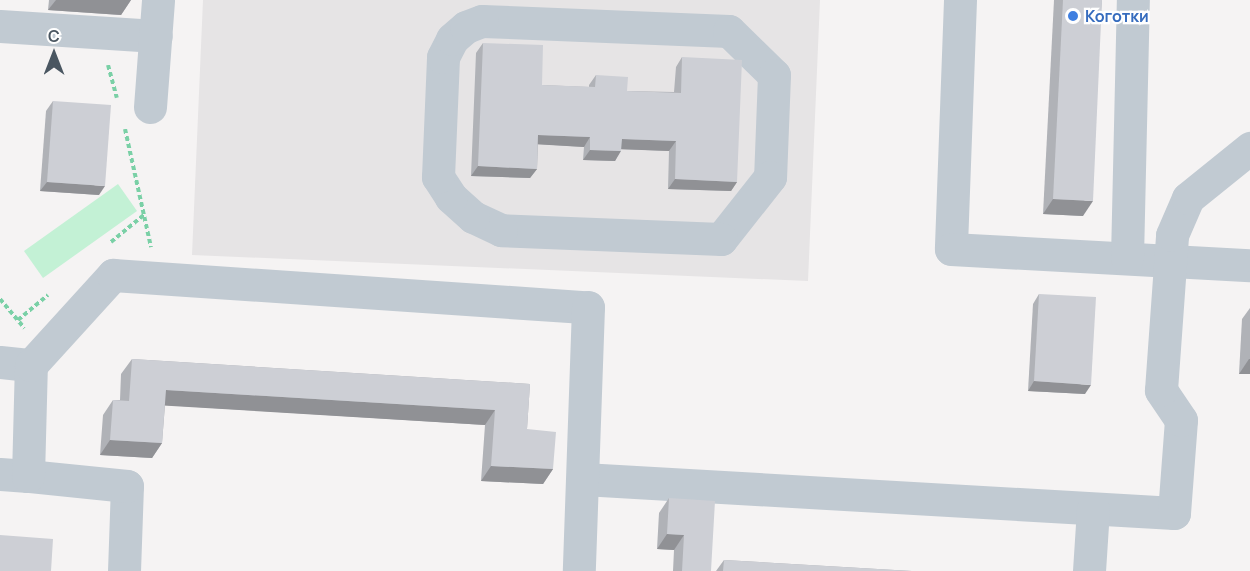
<!DOCTYPE html>
<html>
<head>
<meta charset="utf-8">
<style>
  body { margin:0 }
  #map { position:relative; width:1250px; height:571px; overflow:hidden; background:#f5f3f3; font-family:Manrope,sans-serif }
  div>[style] { position:absolute }
  .education>* { inset:0; background:#e6e4e5 }
  .green>* { inset:0; background:#c3f1d5 }
  .path>* { height:4px; margin-top:-2px; transform-origin:0; background:repeating-linear-gradient(90deg,#7ad0a6 0 4.5px,transparent 0 7.5px) }
  .minor>* { height:33px; margin:-16.5px; padding:0 16.5px; transform-origin:16.5px; border-radius:16.5px; background:#c1cad2 }
  .wall>* { inset:0; background:#b0b2b7 }
  .shaded-wall>* { inset:0; background:#909195 }
  .building>* { inset:0; background:#cdcfd5 }
  .dots>* { width:16px; height:16px; translate:-50% -50%; box-sizing:border-box; border:3px solid #fff; border-radius:50% }
  span { translate:-50% -50%; white-space:nowrap; text-align:center; line-height:1.15; -webkit-text-stroke:4.5px #fff; paint-order:stroke }
  .shop-label { font-size:16px; color:#366cbe; font-weight:700 }
  .left { translate:0 -50%; text-align:left }
  .north { position:absolute; left:24px; top:24px; width:60px; height:60px; -webkit-text-stroke:4px #fff; paint-order:stroke; rotate:0deg; font-size:16px; font-weight:700; line-height:24px; text-align:center; color:#4a5661 }
  .north::after { content:''; display:block; margin:auto; width:21px; height:27px; background:#4a5661; clip-path:polygon(50% 0,100% 100%,50% 72%,0 100%) }
</style>
</head>
<body>
<div id="map">
  <div class="education">
    <div style="clip-path:polygon(203px 0,820px 0,808px 281px,192px 255px)"></div>
  </div>
  <div class="green">
    <div style="clip-path:polygon(118px 184px,137px 211px,43px 278px,24px 251px)"></div>
  </div>
  <div class="path">
    <div style="left:108px;top:65px;width:34px;rotate:75deg"></div>
    <div style="left:125px;top:129px;width:121px;rotate:77.6deg"></div>
    <div style="left:111px;top:242px;width:44px;rotate:-39.5deg"></div>
    <div style="left:0;top:299px;width:38px;rotate:50deg"></div>
    <div style="left:18px;top:320px;width:39px;rotate:-40deg"></div>
  </div>
  <div class="minor">
    <div style="left:960px;top:0;width:249px;rotate:92.1deg"></div>
    <div style="left:951px;top:249px;width:299px;rotate:3.1deg"></div>
    <div style="left:482px;top:21px;width:247px;rotate:2.3deg"></div>
    <div style="left:729px;top:31px;width:63px;rotate:44.4deg"></div>
    <div style="left:774px;top:75px;width:102px;rotate:92.2deg"></div>
    <div style="left:770px;top:177px;width:79px;rotate:128.3deg"></div>
    <div style="left:721px;top:239px;width:220px;rotate:-177.7deg"></div>
    <div style="left:501px;top:230px;width:31px;rotate:-155deg"></div>
    <div style="left:473px;top:217px;width:30px;rotate:-138deg"></div>
    <div style="left:451px;top:197px;width:24px;rotate:-123deg"></div>
    <div style="left:438px;top:177px;width:120px;rotate:-87.6deg"></div>
    <div style="left:443px;top:57px;width:20px;rotate:-63deg"></div>
    <div style="left:452px;top:39px;width:18px;rotate:-41deg"></div>
    <div style="left:466px;top:27px;width:17px;rotate:-21deg"></div>
    <div style="left:0;top:26px;width:156px;rotate:3.7deg"></div>
    <div style="left:150px;top:107px;width:107px;rotate:-85.7deg"></div>
    <div style="left:1127px;top:258px;width:258px;rotate:-88.7deg"></div>
    <div style="left:0;top:362px;width:31px;rotate:6deg"></div>
    <div style="left:0;top:474px;width:28px;rotate:4deg"></div>
    <div style="left:583px;top:479px;width:592px;rotate:3.29deg"></div>
    <div style="left:1174px;top:513px;width:93px;rotate:-85.7deg"></div>
    <div style="left:1181px;top:420px;width:36px;rotate:-124deg"></div>
    <div style="left:1161px;top:390px;width:155px;rotate:-85.9deg"></div>
    <div style="left:1172px;top:235px;width:40px;rotate:-66.6deg"></div>
    <div style="left:1188px;top:198px;width:80px;rotate:-38.9deg"></div>
    <div style="left:124px;top:571px;width:85px;rotate:-88deg"></div>
    <div style="left:127px;top:486px;width:100px;rotate:-174.2deg"></div>
    <div style="left:28px;top:476px;width:111px;rotate:-88.5deg"></div>
    <div style="left:31px;top:365px;width:122px;rotate:-47.7deg"></div>
    <div style="left:113px;top:275px;width:476px;rotate:3.9deg"></div>
    <div style="left:588px;top:307px;width:264px;rotate:92deg"></div>
    <div style="left:1089px;top:571px;width:62px;rotate:-86.3deg"></div>
  </div>
  <div class="wall">
    <div style="clip-path:polygon(49px 0,131px 0,121px 15px,48px 10px)"></div>
    <div style="clip-path:polygon(1054px 0,1102px 0,1083px 216px,1043px 214px)"></div>
    <div style="clip-path:polygon(483px 43px,542px 85px,589px 87px,589px 85px,596px 75px,627px 91px,674px 92px,676px 67px,682px 57px,737px 182px,731px 191px,668px 189px,669px 151px,621px 149px,615px 161px,583px 160px,584px 147px,538px 144px,537px 169px,530px 178px,471px 176px,476px 53px)"></div>
    <div style="clip-path:polygon(53px 101px,99px 195px,40px 191px,46px 111px)"></div>
    <div style="clip-path:polygon(1039px 294px,1085px 394px,1028px 391px,1033px 304px)"></div>
    <div style="clip-path:polygon(1250px 308px,1250px 374px,1239px 374px,1242px 319px)"></div>
    <div style="clip-path:polygon(132px 359px,530px 384px,527px 429px,553px 469px,543px 484px,481px 481px,485px 425px,165px 405px,162px 443px,152px 458px,100px 455px,103px 415px,113px 400px,120px 400px,121px 374px)"></div>
    <div style="clip-path:polygon(669px 498px,711px 571px,673px 571px,674px 550px,657px 549px,659px 513px)"></div>
    <div style="clip-path:polygon(724px 560px,912px 571px,716px 571px)"></div>
  </div>
  <div class="shaded-wall">
    <div style="clip-path:polygon(56px 0,131px 0,121px 15px,48px 10px)"></div>
    <div style="clip-path:polygon(538px 135px,590px 137px,584px 147px,532px 144px)"></div>
    <div style="clip-path:polygon(622px 139px,676px 141px,669px 151px,615px 149px)"></div>
    <div style="clip-path:polygon(590px 150px,621px 151px,615px 161px,583px 160px)"></div>
    <div style="clip-path:polygon(478px 166px,537px 169px,530px 178px,471px 176px)"></div>
    <div style="clip-path:polygon(675px 179px,737px 182px,731px 191px,668px 189px)"></div>
    <div style="clip-path:polygon(47px 182px,105px 186px,99px 195px,40px 191px)"></div>
    <div style="clip-path:polygon(1053px 199px,1093px 201px,1083px 216px,1043px 214px)"></div>
    <div style="clip-path:polygon(1249px 359px,1250px 359px,1250px 374px,1239px 374px)"></div>
    <div style="clip-path:polygon(1034px 381px,1091px 385px,1085px 394px,1028px 391px)"></div>
    <div style="clip-path:polygon(166px 390px,495px 410px,485px 425px,155px 405px)"></div>
    <div style="clip-path:polygon(110px 440px,162px 443px,152px 458px,100px 455px)"></div>
    <div style="clip-path:polygon(491px 466px,553px 469px,543px 484px,481px 481px)"></div>
    <div style="clip-path:polygon(667px 534px,684px 535px,674px 550px,657px 549px)"></div>
  </div>
  <div class="building">
    <div style="clip-path:polygon(1063px 0,1102px 0,1093px 201px,1053px 199px)"></div>
    <div style="clip-path:polygon(483px 43px,543px 45px,542px 85px,595px 87px,596px 75px,628px 77px,627px 91px,681px 93px,682px 57px,742px 60px,737px 182px,675px 179px,676px 141px,622px 139px,621px 151px,590px 150px,590px 137px,538px 135px,537px 169px,478px 166px)"></div>
    <div style="clip-path:polygon(53px 101px,111px 105px,105px 186px,47px 182px)"></div>
    <div style="clip-path:polygon(1039px 294px,1096px 297px,1091px 385px,1034px 381px)"></div>
    <div style="clip-path:polygon(132px 359px,530px 384px,527px 429px,556px 432px,553px 469px,491px 466px,495px 410px,166px 390px,162px 443px,110px 440px,113px 400px,129px 401px)"></div>
    <div style="clip-path:polygon(669px 498px,715px 501px,711px 571px,682px 571px,684px 535px,667px 534px)"></div>
    <div style="clip-path:polygon(0 535px,53px 539px,51px 571px,0 571px)"></div>
    <div style="clip-path:polygon(724px 560px,912px 571px,723px 571px)"></div>
  </div>
  <div class="dots">
    <div style="left:1073px;top:16px;background:#3f7fe0"></div>
  </div>
  <div class="shop-label">
    <span class="left" style="left:1085px;top:16px">Коготки</span>
  </div>
  <div class="north">С</div>
</div>
</body>
</html>
